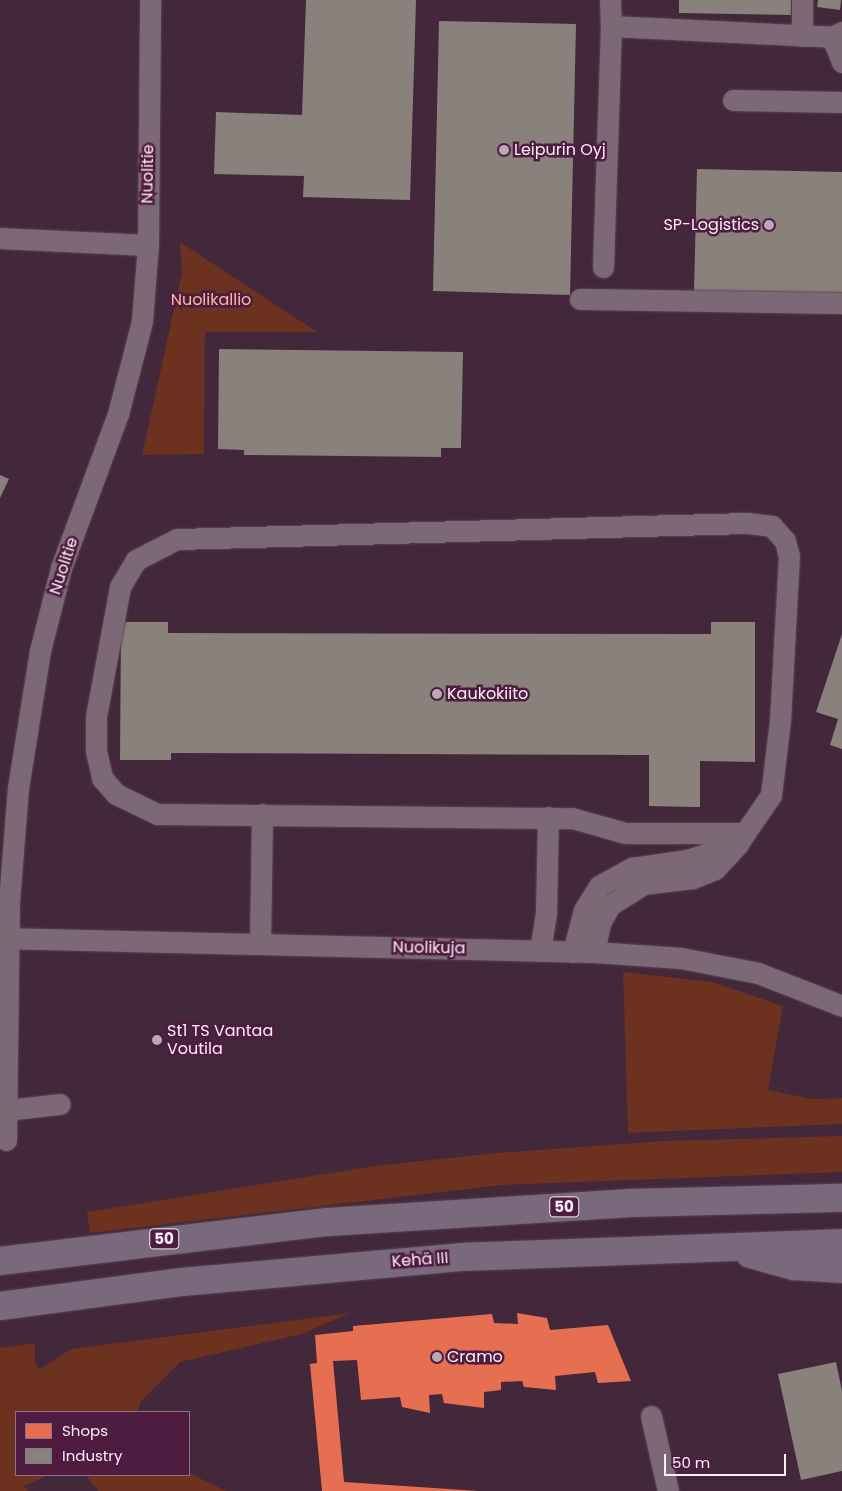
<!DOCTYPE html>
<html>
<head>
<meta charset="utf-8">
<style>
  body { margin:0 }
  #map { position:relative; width:842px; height:1491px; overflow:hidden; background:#43273b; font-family:Poppins,sans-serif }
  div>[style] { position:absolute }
  .green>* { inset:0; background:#6c311f }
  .shops>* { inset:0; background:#e76f51 }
  .industry>* { inset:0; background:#8a817c }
  .roads { filter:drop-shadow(0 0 1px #594554) drop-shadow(0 0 1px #594554) }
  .minor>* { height:21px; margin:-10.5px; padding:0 10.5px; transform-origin:10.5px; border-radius:10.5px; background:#7d6876 }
  .highway>* { height:28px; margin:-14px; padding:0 14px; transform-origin:14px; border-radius:14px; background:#7a697c }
  .dots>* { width:14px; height:14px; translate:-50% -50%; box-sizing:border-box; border:2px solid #4e1c41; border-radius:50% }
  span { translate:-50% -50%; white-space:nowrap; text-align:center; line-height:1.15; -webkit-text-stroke:5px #4e1c41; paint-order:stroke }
  .shield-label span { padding:1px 4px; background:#4e1c41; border:1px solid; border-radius:4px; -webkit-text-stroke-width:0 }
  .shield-label { font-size:15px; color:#fbeef6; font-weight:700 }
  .poi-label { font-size:16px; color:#fbeef6 }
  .left { translate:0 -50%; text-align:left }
  .right { translate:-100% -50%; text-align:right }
  .street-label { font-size:16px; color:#fbeef6 }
  .park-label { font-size:16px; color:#fcb8a1 }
  .legend { position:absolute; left:15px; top:1411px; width:175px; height:65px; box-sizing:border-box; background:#4e1c41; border:1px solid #937089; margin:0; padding:6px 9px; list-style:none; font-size:15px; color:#fbeef6 }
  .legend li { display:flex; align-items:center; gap:10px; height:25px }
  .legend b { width:25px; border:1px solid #937089 }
  .scale { position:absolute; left:664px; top:1454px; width:122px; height:22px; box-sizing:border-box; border:2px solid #fbeef6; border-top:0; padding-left:6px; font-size:15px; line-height:18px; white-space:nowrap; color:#fbeef6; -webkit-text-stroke:4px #4e1c41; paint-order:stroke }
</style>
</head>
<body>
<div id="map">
  <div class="green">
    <div style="clip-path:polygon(180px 242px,317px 332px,205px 332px,204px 454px,142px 455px,182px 273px)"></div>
    <div style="clip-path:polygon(623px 972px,712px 982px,783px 1006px,768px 1090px,813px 1099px,842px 1098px,842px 1124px,628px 1133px)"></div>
    <div style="clip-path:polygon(842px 1136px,842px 1172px,502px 1185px,90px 1233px,87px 1212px,375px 1166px,496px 1153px,662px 1141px)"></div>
    <div style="clip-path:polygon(350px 1313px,302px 1334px,180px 1362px,141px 1401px,138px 1412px,16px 1412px,16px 1475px,49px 1475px,24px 1486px,28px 1491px,0 1491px,0 1348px,35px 1343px,35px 1364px,40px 1369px,71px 1349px)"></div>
    <div style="clip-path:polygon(189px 1473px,226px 1491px,98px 1491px,86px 1475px)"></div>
  </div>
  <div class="shops">
    <div style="clip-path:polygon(517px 1313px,547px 1318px,550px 1330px,608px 1325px,631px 1381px,598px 1383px,595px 1372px,555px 1376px,556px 1390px,524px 1387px,522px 1381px,501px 1382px,501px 1390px,484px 1392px,484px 1408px,444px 1403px,442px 1394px,429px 1395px,430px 1413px,402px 1407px,400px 1397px,361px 1400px,357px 1360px,333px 1361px,344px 1482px,478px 1491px,322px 1491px,310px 1364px,317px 1363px,315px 1335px,353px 1331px,353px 1326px,492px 1314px,494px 1323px,518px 1324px)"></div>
  </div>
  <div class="industry">
    <div style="clip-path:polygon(306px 0,416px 0,410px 200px,303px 197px,304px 176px,214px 174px,216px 112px,302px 115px)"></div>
    <div style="clip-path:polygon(679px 0,791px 0,791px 15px,679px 13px)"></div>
    <div style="clip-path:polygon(818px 0,841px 0,840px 10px,817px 7px)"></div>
    <div style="clip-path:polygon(439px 21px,576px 24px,570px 295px,433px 291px)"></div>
    <div style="clip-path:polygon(697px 169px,842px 172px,842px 294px,694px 291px)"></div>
    <div style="clip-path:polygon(219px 349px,463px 352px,461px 448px,441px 448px,441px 457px,244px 455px,244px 450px,218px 449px)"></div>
    <div style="clip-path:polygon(0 475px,9px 479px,0 498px)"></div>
    <div style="clip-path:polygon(121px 622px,168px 622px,168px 633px,711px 634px,711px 622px,755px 622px,755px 762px,700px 761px,700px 807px,694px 807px,649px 806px,649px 755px,171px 753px,171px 760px,120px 760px)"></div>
    <div style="clip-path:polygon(842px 634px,842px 749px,830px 745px,838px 719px,816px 712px)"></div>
    <div style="clip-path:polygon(836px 1362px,842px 1391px,842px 1471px,801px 1480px,778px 1374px)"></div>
  </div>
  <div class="roads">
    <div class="minor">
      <div style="left:610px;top:0;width:26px;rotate:88deg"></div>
      <div style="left:802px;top:0;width:36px;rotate:90deg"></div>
      <div style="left:832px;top:37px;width:27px;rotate:68deg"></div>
      <div style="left:733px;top:100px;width:109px;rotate:1.1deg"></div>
      <div style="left:0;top:238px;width:148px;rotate:2.7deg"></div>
      <div style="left:603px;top:267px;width:241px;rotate:-88.1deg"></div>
      <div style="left:611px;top:26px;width:221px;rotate:2.8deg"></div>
      <div style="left:832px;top:37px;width:11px;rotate:-27deg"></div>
      <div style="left:580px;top:299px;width:262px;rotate:0.9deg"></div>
      <div style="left:0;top:938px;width:594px;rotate:1.35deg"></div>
      <div style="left:594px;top:952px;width:87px;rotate:3.9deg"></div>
      <div style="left:681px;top:958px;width:78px;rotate:11deg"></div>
      <div style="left:758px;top:973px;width:90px;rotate:21.4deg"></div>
      <div style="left:260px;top:944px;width:130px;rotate:-89.1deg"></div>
      <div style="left:540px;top:951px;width:39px;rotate:-81deg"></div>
      <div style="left:546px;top:912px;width:95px;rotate:-88.8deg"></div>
      <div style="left:573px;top:952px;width:43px;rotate:-75.3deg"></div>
      <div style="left:584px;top:910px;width:28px;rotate:-58deg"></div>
      <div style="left:599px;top:886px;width:38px;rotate:-29deg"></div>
      <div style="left:632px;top:868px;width:56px;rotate:-8.3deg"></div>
      <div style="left:687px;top:860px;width:52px;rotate:-17.7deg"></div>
      <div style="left:594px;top:952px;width:30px;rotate:-78deg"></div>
      <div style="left:600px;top:923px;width:21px;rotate:-61deg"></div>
      <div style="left:610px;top:905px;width:39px;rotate:-32deg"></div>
      <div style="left:643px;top:884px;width:50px;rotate:-6.8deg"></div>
      <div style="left:693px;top:878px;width:24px;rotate:-22deg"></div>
      <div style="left:715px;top:869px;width:34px;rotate:-47deg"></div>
      <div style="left:738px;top:844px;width:13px;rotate:-58deg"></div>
      <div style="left:745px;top:833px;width:46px;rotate:-55.6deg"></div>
      <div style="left:771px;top:795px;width:75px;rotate:-83.1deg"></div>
      <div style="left:780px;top:721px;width:165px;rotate:-86.9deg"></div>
      <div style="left:789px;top:556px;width:16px;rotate:-105deg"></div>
      <div style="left:785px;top:541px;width:20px;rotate:-131deg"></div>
      <div style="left:772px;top:526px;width:25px;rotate:-173deg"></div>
      <div style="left:747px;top:523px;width:570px;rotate:178.39deg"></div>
      <div style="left:177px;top:539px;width:46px;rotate:152.9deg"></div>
      <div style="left:136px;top:560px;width:31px;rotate:121deg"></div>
      <div style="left:120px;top:587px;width:132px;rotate:100.5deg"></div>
      <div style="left:96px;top:717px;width:34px;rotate:90deg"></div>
      <div style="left:96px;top:751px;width:28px;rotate:77deg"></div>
      <div style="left:102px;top:778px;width:21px;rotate:49deg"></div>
      <div style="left:116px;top:794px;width:46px;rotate:26deg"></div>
      <div style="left:157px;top:814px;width:415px;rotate:0.6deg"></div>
      <div style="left:572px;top:818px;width:55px;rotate:15.8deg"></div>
      <div style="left:625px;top:833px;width:120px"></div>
      <div style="left:7px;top:1110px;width:53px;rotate:-6.5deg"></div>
      <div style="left:6px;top:1140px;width:238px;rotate:-89.3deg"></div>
      <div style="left:9px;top:902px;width:114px;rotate:-85.5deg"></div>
      <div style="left:18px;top:788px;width:139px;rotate:-80.9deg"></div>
      <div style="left:40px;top:651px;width:86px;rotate:-75.8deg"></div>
      <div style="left:61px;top:568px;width:164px;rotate:-69.7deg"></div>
      <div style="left:118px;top:414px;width:96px;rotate:-75.5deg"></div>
      <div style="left:142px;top:321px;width:76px;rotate:-85.5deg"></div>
      <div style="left:148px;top:245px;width:245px;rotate:-89.5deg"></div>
      <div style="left:651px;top:1416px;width:77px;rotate:77.2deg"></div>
    </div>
    <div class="highway">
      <div style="left:750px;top:1254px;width:46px;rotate:15.3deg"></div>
      <div style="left:794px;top:1266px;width:48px;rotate:3.6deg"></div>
      <div style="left:0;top:1261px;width:330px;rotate:-6.8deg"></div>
      <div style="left:328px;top:1222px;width:304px;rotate:-3.6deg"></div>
      <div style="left:631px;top:1203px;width:211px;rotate:-1.4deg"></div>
      <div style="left:0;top:1306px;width:184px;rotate:-7.5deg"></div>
      <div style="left:182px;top:1282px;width:280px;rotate:-5.1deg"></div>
      <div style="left:461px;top:1257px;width:381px;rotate:-2.1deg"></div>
    </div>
  </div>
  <div class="dots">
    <div style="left:504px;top:150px;background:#bba8b5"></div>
    <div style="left:769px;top:225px;background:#bba8b5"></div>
    <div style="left:437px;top:694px;background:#bba8b5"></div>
    <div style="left:157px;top:1040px;background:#bba8b5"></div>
    <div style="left:437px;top:1357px;background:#bba8b5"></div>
  </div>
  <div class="shield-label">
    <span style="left:564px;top:1207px">50</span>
    <span style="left:164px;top:1239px">50</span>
  </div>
  <div class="poi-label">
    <span class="left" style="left:514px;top:150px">Leipurin Oyj</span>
    <span class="right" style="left:759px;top:225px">SP-Logistics</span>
    <span class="left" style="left:447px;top:694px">Kaukokiito</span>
    <span class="left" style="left:167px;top:1040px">St1 TS Vantaa<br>Voutila</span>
    <span class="left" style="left:447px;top:1357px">Cramo</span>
  </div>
  <div class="street-label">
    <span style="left:148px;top:174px;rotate:-89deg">Nuolitie</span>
    <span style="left:64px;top:566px;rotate:-72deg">Nuolitie</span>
    <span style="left:429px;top:948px;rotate:1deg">Nuolikuja</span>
    <span style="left:420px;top:1260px;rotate:-4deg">Kehä III</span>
  </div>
  <div class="park-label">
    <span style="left:211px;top:300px">Nuolikallio</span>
  </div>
  <ul class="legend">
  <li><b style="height:14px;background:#e76f51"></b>Shops</li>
  <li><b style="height:14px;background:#8a817c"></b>Industry</li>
  </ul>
  <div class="scale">50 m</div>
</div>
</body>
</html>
